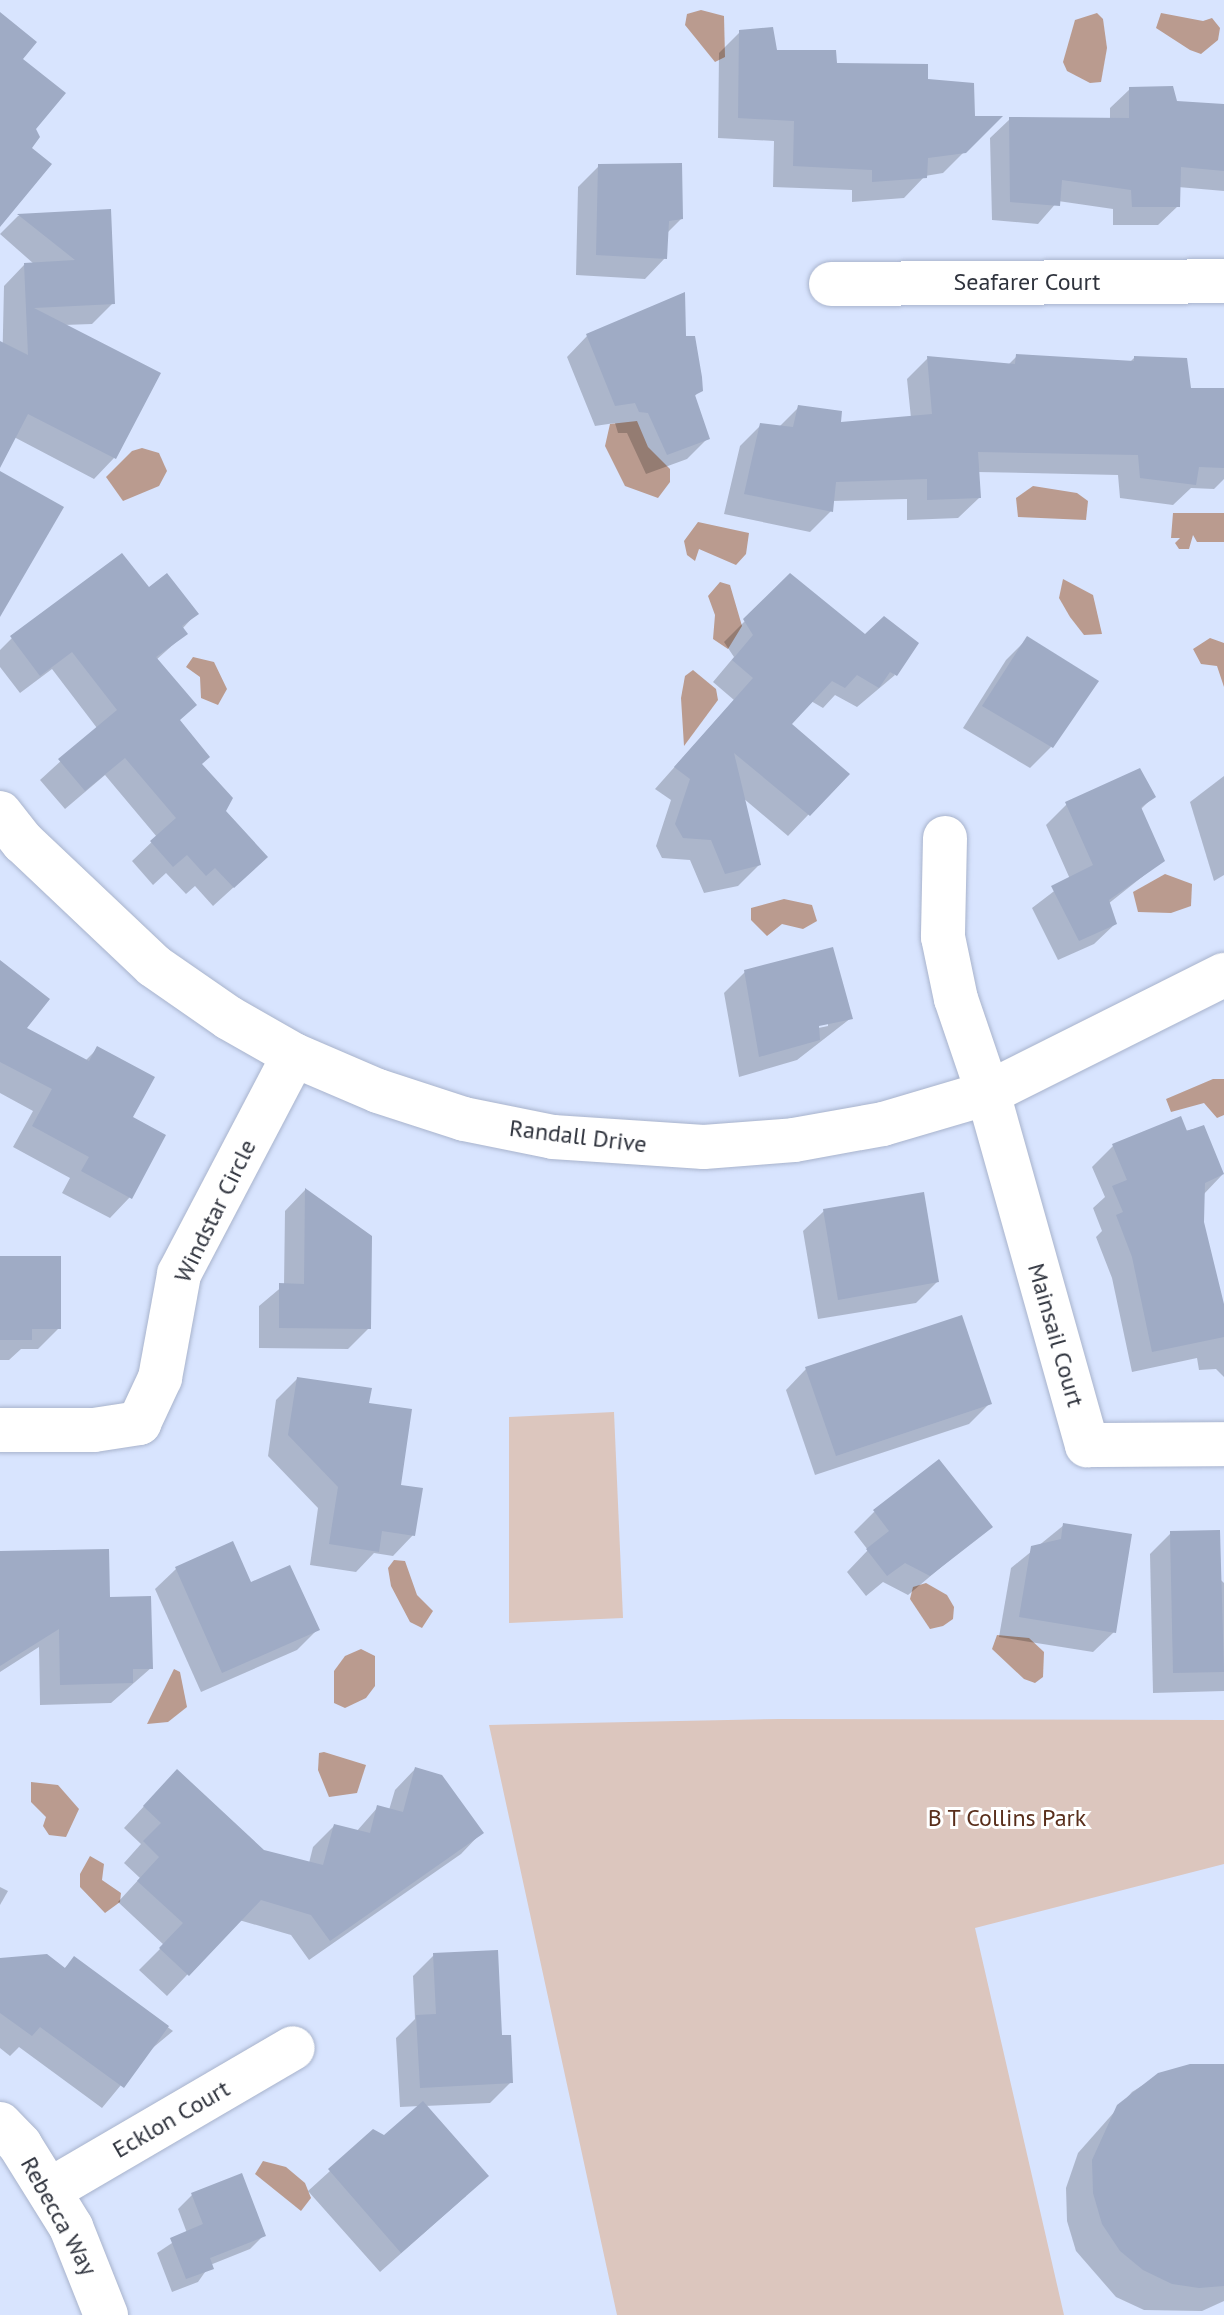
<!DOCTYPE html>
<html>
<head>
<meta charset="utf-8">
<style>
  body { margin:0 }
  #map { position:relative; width:1224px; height:2315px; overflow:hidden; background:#d8e4fe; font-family:"PT Sans",sans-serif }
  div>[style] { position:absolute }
  .green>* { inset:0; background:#dcc6be }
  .water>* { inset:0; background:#ba9b8f }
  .shadow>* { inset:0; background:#0003 }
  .building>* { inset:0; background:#9fabc5 }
  .roads { filter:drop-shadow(0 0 2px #a8b3cc) drop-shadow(0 0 2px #a8b3cc) }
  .minor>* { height:44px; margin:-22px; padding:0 22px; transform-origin:22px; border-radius:22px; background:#fff }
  span { translate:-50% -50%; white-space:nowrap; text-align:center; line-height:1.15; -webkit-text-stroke:6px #fff; paint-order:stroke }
  .street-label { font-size:24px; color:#2f333d }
  .park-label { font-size:24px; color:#592e1b }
</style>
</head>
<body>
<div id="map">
  <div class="green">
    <div style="clip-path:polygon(614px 1412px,623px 1618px,509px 1623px,509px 1417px)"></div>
    <div style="clip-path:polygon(780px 1719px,1224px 1720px,1224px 1864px,975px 1928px,1064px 2315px,617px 2315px,489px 1725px)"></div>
  </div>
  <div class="water">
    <div style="clip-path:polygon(701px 10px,724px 16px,725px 57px,715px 62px,685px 25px,687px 14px)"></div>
    <div style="clip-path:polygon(1097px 13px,1103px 19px,1107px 48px,1101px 82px,1090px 83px,1067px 71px,1063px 62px,1075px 20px)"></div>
    <div style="clip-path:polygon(1161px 13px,1203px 21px,1212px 18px,1220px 28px,1218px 40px,1201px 54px,1190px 50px,1156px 28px)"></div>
    <div style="clip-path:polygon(637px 421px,648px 447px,670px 469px,670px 482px,658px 498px,625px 486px,605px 446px,610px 424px)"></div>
    <div style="clip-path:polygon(142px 448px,159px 453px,167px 471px,159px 486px,123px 501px,106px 477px,132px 451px)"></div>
    <div style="clip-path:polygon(1033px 486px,1077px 493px,1088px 501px,1086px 520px,1018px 517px,1016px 498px)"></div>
    <div style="clip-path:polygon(1173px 513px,1224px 513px,1224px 542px,1197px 542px,1193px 535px,1189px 549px,1179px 549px,1175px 543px,1180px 538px,1171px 538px)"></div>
    <div style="clip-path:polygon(698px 522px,749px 533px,746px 554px,736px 565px,699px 549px,695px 561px,687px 555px,684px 541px)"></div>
    <div style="clip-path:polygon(1063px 579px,1093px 595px,1102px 634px,1084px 635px,1070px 617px,1059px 598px)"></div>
    <div style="clip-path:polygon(720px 582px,730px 585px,742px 626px,728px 649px,713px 639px,715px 615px,708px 596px)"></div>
    <div style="clip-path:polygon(1210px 638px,1224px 643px,1224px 687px,1217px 666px,1201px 664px,1193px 649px)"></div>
    <div style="clip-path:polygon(193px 657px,214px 662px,227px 689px,218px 705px,201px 698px,200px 677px,186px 667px)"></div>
    <div style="clip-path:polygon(693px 670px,716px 689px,718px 700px,684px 746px,681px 698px,685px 676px)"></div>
    <div style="clip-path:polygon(1165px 874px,1192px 884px,1191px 906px,1171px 913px,1138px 912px,1133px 892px)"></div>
    <div style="clip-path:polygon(784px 899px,812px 905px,817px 921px,803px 929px,782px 924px,767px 936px,751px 920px,751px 908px)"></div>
    <div style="clip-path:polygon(1213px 1079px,1224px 1079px,1224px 1115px,1217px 1118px,1204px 1103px,1171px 1112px,1166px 1099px)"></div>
    <div style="clip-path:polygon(394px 1560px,405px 1561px,417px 1595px,433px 1611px,422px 1628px,410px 1622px,391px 1586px,388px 1568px)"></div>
    <div style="clip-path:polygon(926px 1583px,947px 1595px,954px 1607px,953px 1619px,943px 1626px,930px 1629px,910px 1599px,913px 1587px)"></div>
    <div style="clip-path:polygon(997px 1635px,1029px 1638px,1044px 1652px,1043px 1677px,1035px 1683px,1024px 1679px,992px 1649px)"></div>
    <div style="clip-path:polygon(361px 1649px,375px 1656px,375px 1686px,366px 1698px,345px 1708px,334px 1703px,334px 1671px,345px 1656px)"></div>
    <div style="clip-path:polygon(174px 1669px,180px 1672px,187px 1707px,168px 1722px,147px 1724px)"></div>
    <div style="clip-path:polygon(324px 1752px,366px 1765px,357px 1793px,329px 1797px,318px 1770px,319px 1753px)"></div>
    <div style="clip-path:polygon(31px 1782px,58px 1785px,79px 1809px,66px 1837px,49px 1835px,43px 1826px,46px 1817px,31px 1802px)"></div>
    <div style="clip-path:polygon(90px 1856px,104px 1864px,102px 1880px,121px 1893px,120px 1902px,105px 1913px,80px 1887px,80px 1874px)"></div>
    <div style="clip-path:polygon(263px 2161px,286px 2167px,305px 2183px,311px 2198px,301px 2211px,255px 2174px)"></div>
  </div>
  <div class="shadow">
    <div style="clip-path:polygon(740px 32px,775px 52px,927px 81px,973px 118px,998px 118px,943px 173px,925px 176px,904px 198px,852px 202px,852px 190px,773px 187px,774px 141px,718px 138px,719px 53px)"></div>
    <div style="clip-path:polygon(1130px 89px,1176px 103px,1224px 106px,1224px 191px,1178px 187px,1178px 206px,1158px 225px,1113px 225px,1113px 209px,1058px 201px,1038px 224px,992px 220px,990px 138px,1010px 119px,1110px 120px,1110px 108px)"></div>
    <div style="clip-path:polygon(599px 166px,681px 219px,667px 233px,665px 258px,645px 279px,576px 275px,578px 187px)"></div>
    <div style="clip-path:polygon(109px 211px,113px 303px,92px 324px,64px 325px,114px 458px,94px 479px,14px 437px,0 464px,4px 286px,24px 265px,34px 264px,0 234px,18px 216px)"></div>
    <div style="clip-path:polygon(587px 336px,700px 390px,694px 397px,708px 438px,687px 459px,646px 474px,627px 433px,618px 433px,615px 423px,595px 426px,567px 357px)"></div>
    <div style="clip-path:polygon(1017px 356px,1130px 362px,1134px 358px,1189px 390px,1224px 390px,1224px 479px,1214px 489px,1191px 488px,1173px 505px,1120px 498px,1118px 475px,977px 472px,979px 498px,958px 518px,907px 520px,907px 499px,832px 501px,831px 511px,810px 532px,724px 514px,740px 446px,761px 425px,779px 427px,799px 407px,839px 424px,911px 418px,907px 379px,928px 358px,1008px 365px)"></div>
    <div style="clip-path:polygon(790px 576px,895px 675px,857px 707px,835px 695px,823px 708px,811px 701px,789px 724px,847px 774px,788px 836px,743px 798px,759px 865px,738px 886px,704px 893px,690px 860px,662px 858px,656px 846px,671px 800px,655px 789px,734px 700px,713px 682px,734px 657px,724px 642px)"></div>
    <div style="clip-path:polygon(148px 590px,196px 614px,182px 629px,185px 634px,156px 660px,178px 721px,224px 811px,246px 876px,213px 906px,195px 886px,186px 894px,166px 873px,153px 885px,132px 861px,157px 837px,105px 775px,65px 809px,40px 780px,97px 728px,52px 669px,20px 693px,0 667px,0 650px,12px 638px)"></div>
    <div style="clip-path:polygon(1027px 639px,1051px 747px,1030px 768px,963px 728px,1006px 660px)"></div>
    <div style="clip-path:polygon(1224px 776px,1224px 875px,1214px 881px,1190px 802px)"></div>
    <div style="clip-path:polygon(1153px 797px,1140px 810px,1162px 861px,1108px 904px,1115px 924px,1094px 944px,1058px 960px,1032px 908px,1070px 879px,1046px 825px,1067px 804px)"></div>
    <div style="clip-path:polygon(evenodd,745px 972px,851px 1018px,797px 1060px,739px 1077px,724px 993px,745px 972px,828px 1022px,828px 1026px,809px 1030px,809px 1027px,828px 1022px)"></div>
    <div style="clip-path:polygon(0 977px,24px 1029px,85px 1061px,98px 1048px,131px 1118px,130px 1197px,110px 1218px,62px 1193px,70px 1178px,13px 1147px,33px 1111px,0 1093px)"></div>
    <div style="clip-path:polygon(1203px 1127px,1222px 1175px,1203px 1195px,1202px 1222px,1224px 1311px,1224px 1377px,1216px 1369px,1199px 1370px,1197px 1358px,1132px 1372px,1112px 1278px,1096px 1237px,1102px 1231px,1093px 1208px,1105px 1197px,1092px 1167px,1113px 1146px)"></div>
    <div style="clip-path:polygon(305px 1190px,369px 1328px,348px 1349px,259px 1348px,259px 1306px,284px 1285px,285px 1211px)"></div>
    <div style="clip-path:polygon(824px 1211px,937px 1282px,916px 1303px,818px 1319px,803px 1231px)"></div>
    <div style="clip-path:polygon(0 1258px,59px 1328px,38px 1349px,21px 1349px,9px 1360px,0 1360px)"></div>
    <div style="clip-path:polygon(806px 1369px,989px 1404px,969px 1424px,815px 1475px,786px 1390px)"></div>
    <div style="clip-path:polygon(297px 1379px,367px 1405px,399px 1487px,413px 1535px,393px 1556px,374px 1553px,356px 1572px,310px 1565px,318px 1508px,268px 1456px,276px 1400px)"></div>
    <div style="clip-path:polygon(874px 1512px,990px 1526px,908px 1595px,883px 1582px,866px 1596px,847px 1572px,868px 1550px,854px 1532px)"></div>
    <div style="clip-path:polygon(1064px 1525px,1114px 1632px,1093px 1652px,999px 1637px,1011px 1568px)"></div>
    <div style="clip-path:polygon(1171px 1533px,1224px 1583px,1224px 1691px,1153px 1693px,1150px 1554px)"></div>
    <div style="clip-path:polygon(0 1553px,108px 1599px,151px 1668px,111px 1703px,40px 1705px,39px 1647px,0 1672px)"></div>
    <div style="clip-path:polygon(176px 1569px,250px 1585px,317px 1630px,297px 1650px,201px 1692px,155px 1589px)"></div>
    <div style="clip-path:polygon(415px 1769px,481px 1833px,461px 1854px,309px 1960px,291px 1935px,239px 1920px,167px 1996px,139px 1970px,164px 1945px,118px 1902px,140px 1878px,124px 1863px,141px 1844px,124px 1828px,157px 1792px,263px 1852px,309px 1863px,313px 1847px,334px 1826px,356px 1832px,378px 1807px,389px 1810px,395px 1790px)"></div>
    <div style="clip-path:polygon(0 1887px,8px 1891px,0 1905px)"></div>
    <div style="clip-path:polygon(434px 1955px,500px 2037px,511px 2082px,490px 2103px,425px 2106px,466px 2196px,380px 2272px,308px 2191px,373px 2132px,384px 2138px,420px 2106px,400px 2107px,396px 2038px,415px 2019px,413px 1976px)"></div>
    <div style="clip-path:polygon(74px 1959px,173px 2031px,149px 2051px,102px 2108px,19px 2047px,10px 2056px,0 2048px,0 1960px,64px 1969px)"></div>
    <div style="clip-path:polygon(1224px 2067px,1224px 2301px,1202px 2311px,1144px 2310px,1116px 2297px,1076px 2251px,1067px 2221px,1066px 2188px,1078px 2153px,1132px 2092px,1159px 2075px)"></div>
    <div style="clip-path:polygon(192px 2195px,264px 2235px,250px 2249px,210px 2265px,198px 2282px,172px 2292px,157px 2253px,187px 2233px,178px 2209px)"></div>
  </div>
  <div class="building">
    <div style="clip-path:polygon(0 12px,37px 42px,23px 59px,66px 93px,36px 129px,40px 137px,32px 148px,52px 164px,0 227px)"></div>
    <div style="clip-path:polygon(773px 27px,777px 50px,836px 50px,837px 63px,928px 64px,928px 79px,974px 83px,975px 116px,1003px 116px,966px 153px,928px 158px,927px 178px,872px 182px,872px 170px,793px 166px,794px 121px,738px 118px,739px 30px)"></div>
    <div style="clip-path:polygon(1173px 86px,1177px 101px,1224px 104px,1224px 171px,1181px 167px,1180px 207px,1132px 207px,1131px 190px,1062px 180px,1060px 206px,1010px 202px,1009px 117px,1129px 118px,1129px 87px)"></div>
    <div style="clip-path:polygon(682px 163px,683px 219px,669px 221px,667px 259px,596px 255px,598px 164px)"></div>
    <div style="clip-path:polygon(111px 209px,115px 304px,34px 308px,161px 373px,116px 459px,28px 414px,0 468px,0 341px,28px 355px,24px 263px,75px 260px,17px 214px)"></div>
    <div style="clip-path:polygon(685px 292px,686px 336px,695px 336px,702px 377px,703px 391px,695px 395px,710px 439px,667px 455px,648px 413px,639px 412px,635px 403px,615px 406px,586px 334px)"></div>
    <div style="clip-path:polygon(1016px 354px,1134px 361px,1134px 356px,1187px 358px,1191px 388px,1224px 388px,1224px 468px,1199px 467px,1196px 485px,1140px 478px,1138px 455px,978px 452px,981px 498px,927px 500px,927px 479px,836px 482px,833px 512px,744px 494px,760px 423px,793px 427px,798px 405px,842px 411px,841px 422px,932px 414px,927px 356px,1015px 364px)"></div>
    <div style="clip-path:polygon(0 471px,64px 507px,0 617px)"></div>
    <div style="clip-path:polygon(122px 553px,149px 587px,167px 573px,199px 614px,182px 626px,188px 634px,156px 657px,197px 705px,180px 720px,210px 757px,202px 764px,233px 798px,226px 811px,268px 857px,234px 888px,215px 868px,206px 876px,187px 855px,173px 867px,150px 841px,176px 818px,125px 758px,85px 791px,58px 759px,117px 710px,72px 652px,40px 676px,10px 636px)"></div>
    <div style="clip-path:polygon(790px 573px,865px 634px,884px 616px,919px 643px,897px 676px,890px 672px,879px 688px,857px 675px,845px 688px,832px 681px,792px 724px,850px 774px,810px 816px,734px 753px,761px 865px,725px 874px,711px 840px,683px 838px,675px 824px,690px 779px,674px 767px,753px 678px,732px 660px,753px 635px,743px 619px)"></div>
    <div style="clip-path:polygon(1027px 636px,1099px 681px,1053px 748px,982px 706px)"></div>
    <div style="clip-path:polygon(1140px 768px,1156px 797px,1141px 807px,1165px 861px,1109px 900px,1117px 924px,1079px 941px,1051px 886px,1093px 865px,1065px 802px)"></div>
    <div style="clip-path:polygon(833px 947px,853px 1019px,819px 1026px,820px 1040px,759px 1057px,744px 970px)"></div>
    <div style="clip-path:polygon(0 960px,50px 999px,27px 1028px,89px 1061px,97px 1046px,155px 1077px,133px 1117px,166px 1135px,132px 1199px,81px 1171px,89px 1157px,32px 1126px,52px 1089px,0 1062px)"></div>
    <div style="clip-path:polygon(1181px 1116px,1187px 1131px,1204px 1125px,1224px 1174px,1205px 1183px,1204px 1222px,1224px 1304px,1224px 1337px,1152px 1352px,1132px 1257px,1116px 1215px,1123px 1212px,1112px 1186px,1127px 1180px,1112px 1144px)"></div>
    <div style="clip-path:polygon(305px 1188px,372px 1236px,371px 1329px,279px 1328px,279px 1283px,304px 1284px)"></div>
    <div style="clip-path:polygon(924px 1192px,939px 1282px,838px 1300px,823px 1209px)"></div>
    <div style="clip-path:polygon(0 1256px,61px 1256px,61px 1329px,32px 1329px,32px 1340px,0 1340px)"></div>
    <div style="clip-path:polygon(962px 1315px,992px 1404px,836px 1456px,805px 1367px)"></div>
    <div style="clip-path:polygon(297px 1377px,372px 1388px,369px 1403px,412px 1409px,401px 1485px,423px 1488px,415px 1536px,382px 1531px,379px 1552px,329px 1544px,338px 1487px,288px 1435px)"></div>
    <div style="clip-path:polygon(939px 1459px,993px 1527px,930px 1576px,905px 1563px,887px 1576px,866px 1549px,889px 1531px,873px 1510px)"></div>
    <div style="clip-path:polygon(1063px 1523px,1132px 1534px,1116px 1633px,1019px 1617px,1031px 1546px,1061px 1539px)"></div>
    <div style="clip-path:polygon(1220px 1530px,1224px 1672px,1173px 1673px,1170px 1531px)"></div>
    <div style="clip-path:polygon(233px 1541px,251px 1582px,290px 1565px,320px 1630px,222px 1673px,175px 1567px)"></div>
    <div style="clip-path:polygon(109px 1549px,110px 1597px,151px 1596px,153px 1669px,133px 1669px,133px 1683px,60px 1685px,59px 1629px,0 1666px,0 1551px)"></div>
    <div style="clip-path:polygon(415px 1767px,442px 1775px,484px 1833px,330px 1941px,311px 1915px,261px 1900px,189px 1976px,159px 1948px,183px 1923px,137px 1881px,159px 1857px,143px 1841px,161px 1823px,143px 1806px,177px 1769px,264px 1850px,323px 1865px,334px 1824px,370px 1833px,377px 1805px,403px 1812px)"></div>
    <div style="clip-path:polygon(498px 1950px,502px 2035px,511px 2035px,513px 2083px,420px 2088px,416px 2015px,436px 2014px,433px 1953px)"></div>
    <div style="clip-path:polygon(47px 1954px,65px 1968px,74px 1956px,169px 2026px,124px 2088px,40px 2027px,32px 2036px,0 2013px,0 1958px)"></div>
    <div style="clip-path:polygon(1190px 2064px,1224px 2064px,1224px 2286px,1199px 2288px,1172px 2284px,1143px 2270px,1120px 2251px,1102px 2224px,1093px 2193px,1092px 2160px,1117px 2105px,1158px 2073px)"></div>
    <div style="clip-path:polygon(423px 2101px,489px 2176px,401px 2253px,328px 2169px,373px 2129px,384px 2135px)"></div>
    <div style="clip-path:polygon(242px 2173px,266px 2236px,210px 2258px,214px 2269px,186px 2279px,170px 2238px,203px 2224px,191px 2193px)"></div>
  </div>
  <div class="roads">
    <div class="minor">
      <div style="left:831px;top:284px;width:393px;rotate:-0.4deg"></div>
      <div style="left:0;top:813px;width:37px;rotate:52deg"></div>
      <div style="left:23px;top:842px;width:180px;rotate:43.4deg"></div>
      <div style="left:154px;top:966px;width:91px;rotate:34.7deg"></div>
      <div style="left:229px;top:1018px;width:75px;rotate:29.6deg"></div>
      <div style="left:294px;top:1055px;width:91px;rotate:23.2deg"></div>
      <div style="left:378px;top:1091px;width:90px;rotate:18deg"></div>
      <div style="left:464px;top:1119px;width:91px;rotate:11.4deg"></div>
      <div style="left:553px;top:1137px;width:151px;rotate:3.8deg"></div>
      <div style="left:704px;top:1147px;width:90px;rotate:-4.4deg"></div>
      <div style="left:794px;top:1140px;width:90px;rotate:-10.2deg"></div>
      <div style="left:883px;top:1124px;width:109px;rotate:-16.4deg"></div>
      <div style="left:988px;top:1093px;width:264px;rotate:-26.6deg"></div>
      <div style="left:945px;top:838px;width:99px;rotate:91.2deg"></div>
      <div style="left:943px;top:937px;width:63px;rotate:78.2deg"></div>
      <div style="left:956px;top:999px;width:99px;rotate:71.2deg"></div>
      <div style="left:988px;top:1093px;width:366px;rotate:74.3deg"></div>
      <div style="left:1087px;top:1445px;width:137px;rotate:-0.4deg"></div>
      <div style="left:0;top:1430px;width:94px"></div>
      <div style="left:94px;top:1430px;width:46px;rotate:-8.8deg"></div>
      <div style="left:139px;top:1423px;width:50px;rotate:-65deg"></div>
      <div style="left:160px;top:1378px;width:106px;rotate:-79.6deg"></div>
      <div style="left:179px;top:1274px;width:247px;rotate:-62.3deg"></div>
      <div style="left:0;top:2124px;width:29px;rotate:46deg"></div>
      <div style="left:20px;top:2145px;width:97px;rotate:58.1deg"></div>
      <div style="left:71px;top:2227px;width:95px;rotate:68.3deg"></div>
      <div style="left:50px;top:2190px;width:281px;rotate:-30.3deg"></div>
    </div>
  </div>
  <div class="street-label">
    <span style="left:1027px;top:282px">Seafarer Court</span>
    <span style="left:578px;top:1136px;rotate:7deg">Randall Drive</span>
    <span style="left:215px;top:1211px;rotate:-64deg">Windstar Circle</span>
    <span style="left:1056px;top:1335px;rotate:74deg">Mainsail Court</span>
    <span style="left:171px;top:2119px;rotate:-30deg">Ecklon Court</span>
    <span style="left:59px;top:2216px;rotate:61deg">Rebecca Way</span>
  </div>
  <div class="park-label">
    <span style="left:1007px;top:1818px">B T Collins Park</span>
  </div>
</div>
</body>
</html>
